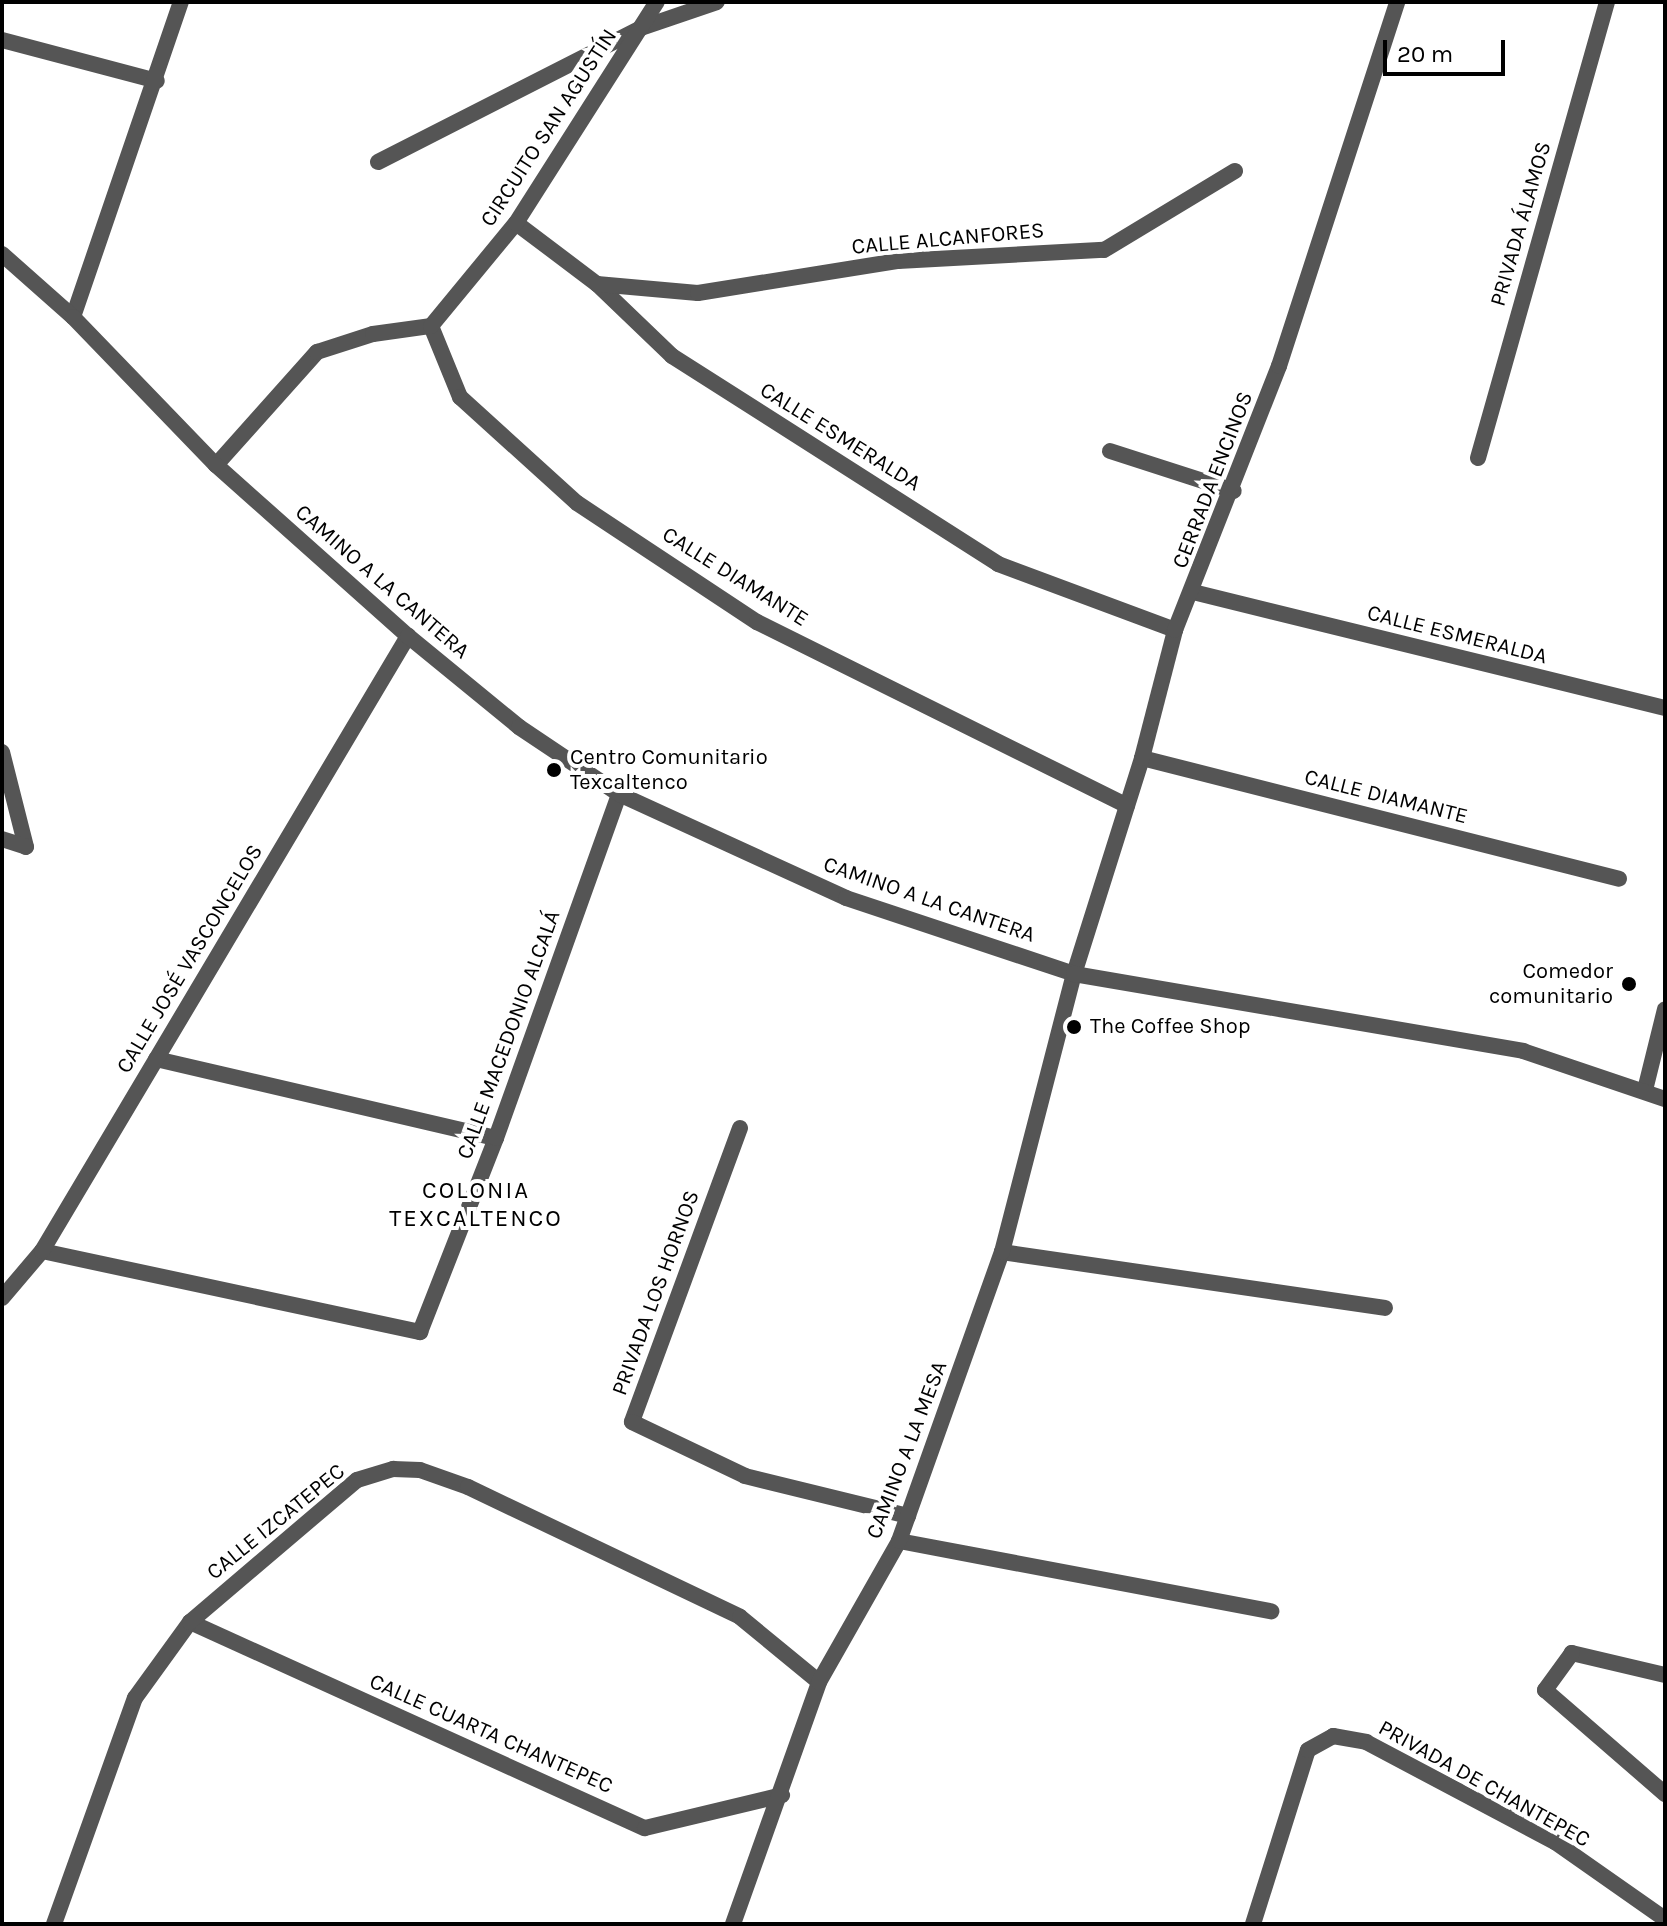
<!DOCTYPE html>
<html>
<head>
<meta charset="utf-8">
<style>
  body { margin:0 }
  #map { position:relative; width:1667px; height:1926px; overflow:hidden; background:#fff; font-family:Karla,sans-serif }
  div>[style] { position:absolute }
  .service>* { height:16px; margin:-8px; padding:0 8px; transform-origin:8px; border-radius:8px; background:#555 }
  .minor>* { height:16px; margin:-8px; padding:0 8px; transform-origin:8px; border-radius:8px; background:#555 }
  .tertiary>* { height:16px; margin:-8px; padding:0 8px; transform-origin:8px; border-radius:8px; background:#555 }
  .dots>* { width:22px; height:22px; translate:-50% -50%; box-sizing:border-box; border:4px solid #fff; border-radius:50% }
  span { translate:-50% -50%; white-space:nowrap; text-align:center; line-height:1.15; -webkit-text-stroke:8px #fff; paint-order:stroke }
  .street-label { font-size:22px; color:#000 }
  .poi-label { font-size:22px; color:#000 }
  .left { translate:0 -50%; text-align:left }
  .right { translate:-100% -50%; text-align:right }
  .neighbourhood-label { font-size:24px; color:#000; letter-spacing:2px }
  .frame { position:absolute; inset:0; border:4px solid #000; pointer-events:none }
  .scale { position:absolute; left:1383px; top:40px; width:122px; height:36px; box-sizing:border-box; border:4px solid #000; border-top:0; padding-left:10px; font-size:24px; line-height:28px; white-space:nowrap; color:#000; -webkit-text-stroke:6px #fff; paint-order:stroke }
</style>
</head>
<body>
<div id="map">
  <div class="service">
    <div style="left:1665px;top:1675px;width:96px;rotate:-166.7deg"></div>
    <div style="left:1572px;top:1653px;width:46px;rotate:126.1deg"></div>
    <div style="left:1545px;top:1690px;width:159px;rotate:40.9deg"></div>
  </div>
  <div class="minor">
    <div style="left:2px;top:40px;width:160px;rotate:14.8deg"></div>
    <div style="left:378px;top:162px;width:295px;rotate:-27deg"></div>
    <div style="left:641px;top:28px;width:80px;rotate:-18.9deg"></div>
    <div style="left:516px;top:223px;width:101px;rotate:37deg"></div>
    <div style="left:597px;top:284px;width:104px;rotate:43.8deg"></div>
    <div style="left:672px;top:356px;width:387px;rotate:32.5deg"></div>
    <div style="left:998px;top:564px;width:189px;rotate:20.4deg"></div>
    <div style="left:597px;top:284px;width:101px;rotate:5.1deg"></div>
    <div style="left:698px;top:293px;width:203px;rotate:-9.1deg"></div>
    <div style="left:898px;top:261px;width:206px;rotate:-3.1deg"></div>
    <div style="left:1104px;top:250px;width:153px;rotate:-31.1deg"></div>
    <div style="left:73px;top:317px;width:333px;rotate:-71.1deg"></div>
    <div style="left:431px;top:326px;width:77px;rotate:67.8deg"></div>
    <div style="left:460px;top:397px;width:158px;rotate:42.2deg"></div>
    <div style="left:577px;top:503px;width:216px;rotate:33.5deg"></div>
    <div style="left:757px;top:622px;width:413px;rotate:26.4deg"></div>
    <div style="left:1110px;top:451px;width:130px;rotate:17.9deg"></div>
    <div style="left:1478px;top:458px;width:474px;rotate:-74.2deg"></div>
    <div style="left:216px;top:465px;width:152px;rotate:-48.2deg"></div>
    <div style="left:317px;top:352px;width:59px;rotate:-17.8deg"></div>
    <div style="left:373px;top:334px;width:59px;rotate:-7.9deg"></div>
    <div style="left:431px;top:326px;width:134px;rotate:-50.5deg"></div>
    <div style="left:516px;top:223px;width:262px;rotate:-57.5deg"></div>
    <div style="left:1193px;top:592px;width:486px;rotate:13.8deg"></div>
    <div style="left:2px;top:752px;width:98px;rotate:75.8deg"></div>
    <div style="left:1142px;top:758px;width:492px;rotate:14.2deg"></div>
    <div style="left:2px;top:839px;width:25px;rotate:18deg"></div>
    <div style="left:156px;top:1059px;width:349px;rotate:13.1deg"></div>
    <div style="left:1645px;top:1090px;width:83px;rotate:-76.1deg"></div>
    <div style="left:740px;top:1128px;width:313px;rotate:110.2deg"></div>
    <div style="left:632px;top:1422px;width:125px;rotate:25.5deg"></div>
    <div style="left:745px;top:1476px;width:168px;rotate:13.8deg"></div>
    <div style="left:42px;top:1251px;width:387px;rotate:12.1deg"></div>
    <div style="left:420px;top:1332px;width:208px;rotate:-68.6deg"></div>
    <div style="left:496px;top:1138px;width:365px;rotate:-70.3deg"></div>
    <div style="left:1002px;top:1252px;width:387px;rotate:8.3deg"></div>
    <div style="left:2px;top:1298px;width:62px;rotate:-49.6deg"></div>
    <div style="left:42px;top:1251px;width:716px;rotate:-59.24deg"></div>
    <div style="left:899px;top:1541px;width:379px;rotate:10.7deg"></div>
    <div style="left:190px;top:1622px;width:499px;rotate:24.4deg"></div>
    <div style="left:645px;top:1828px;width:141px;rotate:-13.5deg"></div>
    <div style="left:54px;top:1924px;width:240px;rotate:-70.3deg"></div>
    <div style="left:135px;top:1698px;width:94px;rotate:-54.1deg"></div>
    <div style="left:190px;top:1622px;width:219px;rotate:-40.4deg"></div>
    <div style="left:357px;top:1480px;width:38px;rotate:-17deg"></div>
    <div style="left:393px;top:1469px;width:27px;rotate:2deg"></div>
    <div style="left:420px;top:1470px;width:51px;rotate:19.5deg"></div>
    <div style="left:468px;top:1487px;width:301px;rotate:25.5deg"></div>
    <div style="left:740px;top:1617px;width:102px;rotate:39.4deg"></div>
    <div style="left:733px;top:1924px;width:257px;rotate:-70.4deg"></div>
    <div style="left:819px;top:1682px;width:162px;rotate:-60.4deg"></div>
    <div style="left:899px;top:1541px;width:307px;rotate:-70.4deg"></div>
    <div style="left:1002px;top:1252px;width:287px;rotate:-75.5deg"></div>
    <div style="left:1074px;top:974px;width:226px;rotate:-72.5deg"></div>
    <div style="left:1142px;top:758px;width:132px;rotate:-75.5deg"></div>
    <div style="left:1175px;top:630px;width:284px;rotate:-68.5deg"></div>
    <div style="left:1279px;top:366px;width:383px;rotate:-72deg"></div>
    <div style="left:1253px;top:1924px;width:182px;rotate:-72.5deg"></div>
    <div style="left:1308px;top:1750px;width:29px;rotate:-29deg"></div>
    <div style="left:1333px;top:1736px;width:34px;rotate:10deg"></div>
    <div style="left:1366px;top:1742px;width:214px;rotate:27.9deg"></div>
    <div style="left:1555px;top:1842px;width:134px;rotate:35deg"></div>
  </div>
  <div class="tertiary">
    <div style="left:2px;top:254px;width:95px;rotate:41.6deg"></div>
    <div style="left:73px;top:317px;width:206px;rotate:46deg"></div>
    <div style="left:216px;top:465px;width:257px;rotate:41.7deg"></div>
    <div style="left:408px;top:636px;width:144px;rotate:39.3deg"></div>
    <div style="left:519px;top:727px;width:120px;rotate:33.8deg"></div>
    <div style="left:619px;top:794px;width:250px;rotate:24.6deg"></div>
    <div style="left:846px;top:898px;width:240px;rotate:18.4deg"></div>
    <div style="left:1074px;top:974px;width:456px;rotate:9.7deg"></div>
    <div style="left:1523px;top:1051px;width:150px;rotate:18.7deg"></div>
  </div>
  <div class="dots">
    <div style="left:554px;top:770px;background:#000"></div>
    <div style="left:1629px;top:984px;background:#000"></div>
    <div style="left:1074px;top:1027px;background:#000"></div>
  </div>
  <div class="street-label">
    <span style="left:549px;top:128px;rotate:-57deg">CIRCUITO SAN AGUSTÍN</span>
    <span style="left:1521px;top:224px;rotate:-74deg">PRIVADA ÁLAMOS</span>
    <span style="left:948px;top:239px;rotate:-5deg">CALLE ALCANFORES</span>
    <span style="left:840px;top:437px;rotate:32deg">CALLE ESMERALDA</span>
    <span style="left:1213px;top:480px;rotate:-69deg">CERRADA ENCINOS</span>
    <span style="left:735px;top:577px;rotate:32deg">CALLE DIAMANTE</span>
    <span style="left:382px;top:582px;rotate:41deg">CAMINO A LA CANTERA</span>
    <span style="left:1457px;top:635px;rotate:14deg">CALLE ESMERALDA</span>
    <span style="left:1386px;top:797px;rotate:14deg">CALLE DIAMANTE</span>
    <span style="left:929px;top:900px;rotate:19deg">CAMINO A LA CANTERA</span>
    <span style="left:190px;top:959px;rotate:-59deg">CALLE JOSÉ VASCONCELOS</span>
    <span style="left:509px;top:1035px;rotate:-70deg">CALLE MACEDONIO ALCALÁ</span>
    <span style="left:656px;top:1293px;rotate:-70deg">PRIVADA LOS HORNOS</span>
    <span style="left:907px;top:1450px;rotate:-69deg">CAMINO A LA MESA</span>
    <span style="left:276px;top:1522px;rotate:-39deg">CALLE IZCATEPEC</span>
    <span style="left:491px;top:1734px;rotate:24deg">CALLE CUARTA CHANTEPEC</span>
    <span style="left:1484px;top:1784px;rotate:29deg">PRIVADA DE CHANTEPEC</span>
  </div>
  <div class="poi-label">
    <span class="left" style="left:570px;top:770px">Centro Comunitario<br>Texcaltenco</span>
    <span class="right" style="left:1613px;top:984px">Comedor<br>comunitario</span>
    <span class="left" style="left:1090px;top:1027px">The Coffee Shop</span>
  </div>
  <div class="neighbourhood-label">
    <span style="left:476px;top:1205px">COLONIA<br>TEXCALTENCO</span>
  </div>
  <div class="frame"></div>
  <div class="scale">20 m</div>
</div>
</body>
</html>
